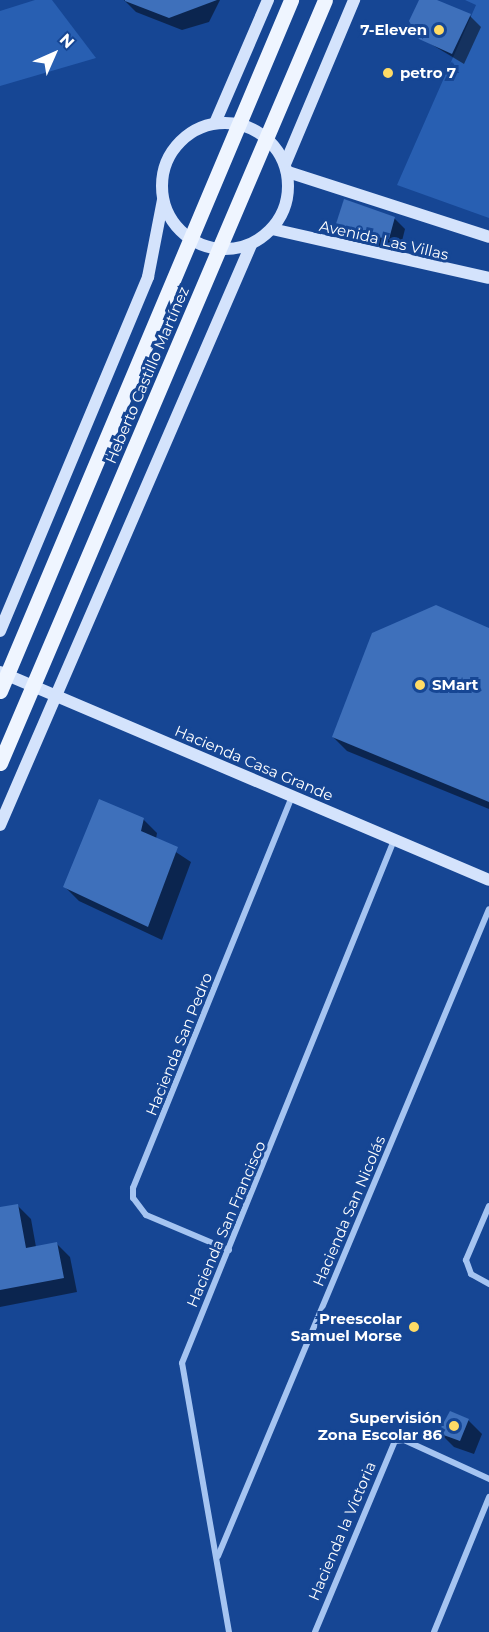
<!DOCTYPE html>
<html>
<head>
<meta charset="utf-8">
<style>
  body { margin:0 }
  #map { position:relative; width:489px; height:1632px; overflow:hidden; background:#164694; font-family:Montserrat,sans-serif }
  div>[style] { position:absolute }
  .green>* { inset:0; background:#285fb2 }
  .shadow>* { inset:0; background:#0007 }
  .building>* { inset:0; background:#3e70bb }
  .street>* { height:6px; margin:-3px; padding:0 3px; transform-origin:3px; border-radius:3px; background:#a5c4f1 }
  .secondary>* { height:12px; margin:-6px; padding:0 6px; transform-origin:6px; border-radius:6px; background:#d4e3fc }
  .secondary>.ring { margin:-6px; padding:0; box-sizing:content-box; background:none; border:12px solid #d4e3fc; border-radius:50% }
  .primary>* { height:15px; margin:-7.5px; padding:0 7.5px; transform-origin:7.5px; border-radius:7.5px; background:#eff5ff }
  .dots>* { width:16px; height:16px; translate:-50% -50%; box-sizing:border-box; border:3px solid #164694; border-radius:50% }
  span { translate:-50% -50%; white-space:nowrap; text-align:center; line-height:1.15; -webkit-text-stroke:6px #164694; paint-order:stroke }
  .poi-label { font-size:15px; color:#fff; font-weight:700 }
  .right { translate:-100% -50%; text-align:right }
  .left { translate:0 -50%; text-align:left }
  .street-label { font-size:15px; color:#fff }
  .north { position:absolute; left:24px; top:24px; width:60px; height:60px; -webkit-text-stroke:4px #164694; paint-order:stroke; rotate:45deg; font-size:16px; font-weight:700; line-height:24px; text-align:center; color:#fff }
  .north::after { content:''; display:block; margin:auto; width:21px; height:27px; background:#fff; clip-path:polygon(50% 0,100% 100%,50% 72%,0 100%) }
</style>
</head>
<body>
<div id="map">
  <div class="green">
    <div style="clip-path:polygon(35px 0,52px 0,96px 58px,0 86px,0 11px)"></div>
    <div style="clip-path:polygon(465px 0,489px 0,489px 218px,397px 185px,476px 5px)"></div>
  </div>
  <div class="shadow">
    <div style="clip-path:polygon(124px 0,220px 0,209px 22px,182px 30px,136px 12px)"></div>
    <div style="clip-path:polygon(421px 0,470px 16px,481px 27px,464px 64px,421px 38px)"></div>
    <div style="clip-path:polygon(394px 218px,405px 229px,400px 249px,346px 241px,335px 230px)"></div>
    <div style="clip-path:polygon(489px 630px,489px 809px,347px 751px,333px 737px)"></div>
    <div style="clip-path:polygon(143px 819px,157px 833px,156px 839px,191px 862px,162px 940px,79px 901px,65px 887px)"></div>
    <div style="clip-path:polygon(17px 1205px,31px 1219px,36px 1247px,56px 1243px,70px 1257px,77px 1292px,0 1307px,0 1208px)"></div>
    <div style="clip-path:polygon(468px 1420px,482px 1434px,474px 1454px,454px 1447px,440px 1433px)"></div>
  </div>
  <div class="building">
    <div style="clip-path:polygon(217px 0,169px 18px,125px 1px,125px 0)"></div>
    <div style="clip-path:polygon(419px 0,437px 0,471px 14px,452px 54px,419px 39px,409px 21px)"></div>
    <div style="clip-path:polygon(344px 199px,395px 217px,389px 239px,334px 230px)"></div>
    <div style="clip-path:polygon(436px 605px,489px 628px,489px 802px,332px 737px,372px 633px)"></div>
    <div style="clip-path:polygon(99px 799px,144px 818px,141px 831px,178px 847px,148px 927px,63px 887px)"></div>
    <div style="clip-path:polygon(18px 1204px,26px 1248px,57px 1242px,64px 1278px,0 1290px,0 1207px)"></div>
    <div style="clip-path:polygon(450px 1411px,469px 1419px,460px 1441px,438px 1433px)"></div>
  </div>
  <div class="street">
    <div style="left:489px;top:1206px;width:59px;rotate:113.1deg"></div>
    <div style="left:466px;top:1260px;width:15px;rotate:70deg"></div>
    <div style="left:471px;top:1274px;width:21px;rotate:29deg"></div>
    <div style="left:229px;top:1250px;width:90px;rotate:-157.1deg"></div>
    <div style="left:146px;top:1215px;width:21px;rotate:-127deg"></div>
    <div style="left:133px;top:1198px;width:10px;rotate:-90deg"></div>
    <div style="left:133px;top:1188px;width:423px;rotate:-67.9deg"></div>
    <div style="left:218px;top:1556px;width:701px;rotate:-67.27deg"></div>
    <div style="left:229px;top:1632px;width:273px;rotate:-99.9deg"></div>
    <div style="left:182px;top:1363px;width:564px;rotate:-67.93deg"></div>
    <div style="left:315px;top:1632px;width:207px;rotate:-67.3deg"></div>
    <div style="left:395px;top:1441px;width:9px;rotate:-6deg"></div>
    <div style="left:404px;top:1440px;width:94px;rotate:24.6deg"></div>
    <div style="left:434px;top:1632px;width:146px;rotate:-67.8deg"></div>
  </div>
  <div class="secondary">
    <div class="ring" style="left:162px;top:123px;width:114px;height:114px"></div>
    <div style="left:215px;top:123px;width:134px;rotate:-66.7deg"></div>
    <div style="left:286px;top:162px;width:176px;rotate:-67.2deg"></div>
    <div style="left:288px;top:172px;width:211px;rotate:17.9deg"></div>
    <div style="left:272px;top:229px;width:222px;rotate:12.7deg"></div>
    <div style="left:0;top:631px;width:384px;rotate:-67.3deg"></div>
    <div style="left:148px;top:277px;width:78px;rotate:-79deg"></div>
    <div style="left:0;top:672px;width:531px;rotate:23.04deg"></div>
    <div style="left:0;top:825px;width:632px;rotate:-66.6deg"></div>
  </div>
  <div class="primary">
    <div style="left:0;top:691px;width:750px;rotate:-67.16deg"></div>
    <div style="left:0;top:763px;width:829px;rotate:-66.93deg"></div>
  </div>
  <div class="dots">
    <div style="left:439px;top:30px;background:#ffdb65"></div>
    <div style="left:388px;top:73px;background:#ffdb65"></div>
    <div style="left:420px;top:685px;background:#ffdb65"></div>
    <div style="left:414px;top:1327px;background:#ffdb65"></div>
    <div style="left:454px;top:1426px;background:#ffdb65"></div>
  </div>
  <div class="poi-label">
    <span class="right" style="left:427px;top:30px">7-Eleven</span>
    <span class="left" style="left:400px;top:73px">petro 7</span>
    <span class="left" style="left:432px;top:685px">SMart</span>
    <span class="right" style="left:402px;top:1327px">Preescolar<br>Samuel Morse</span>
    <span class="right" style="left:442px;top:1426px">Supervisión<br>Zona Escolar 86</span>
  </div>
  <div class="street-label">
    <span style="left:384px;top:240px;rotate:13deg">Avenida Las Villas</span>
    <span style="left:147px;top:375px;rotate:-67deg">Heberto Castillo Martínez</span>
    <span style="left:254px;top:763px;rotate:23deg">Hacienda Casa Grande</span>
    <span style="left:179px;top:1044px;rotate:-68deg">Hacienda San Pedro</span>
    <span style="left:349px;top:1211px;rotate:-67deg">Hacienda San Nicolás</span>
    <span style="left:226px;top:1224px;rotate:-67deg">Hacienda San Francisco</span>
    <span style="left:342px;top:1531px;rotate:-67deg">Hacienda la Victoria</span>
  </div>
  <div class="north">N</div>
</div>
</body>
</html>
